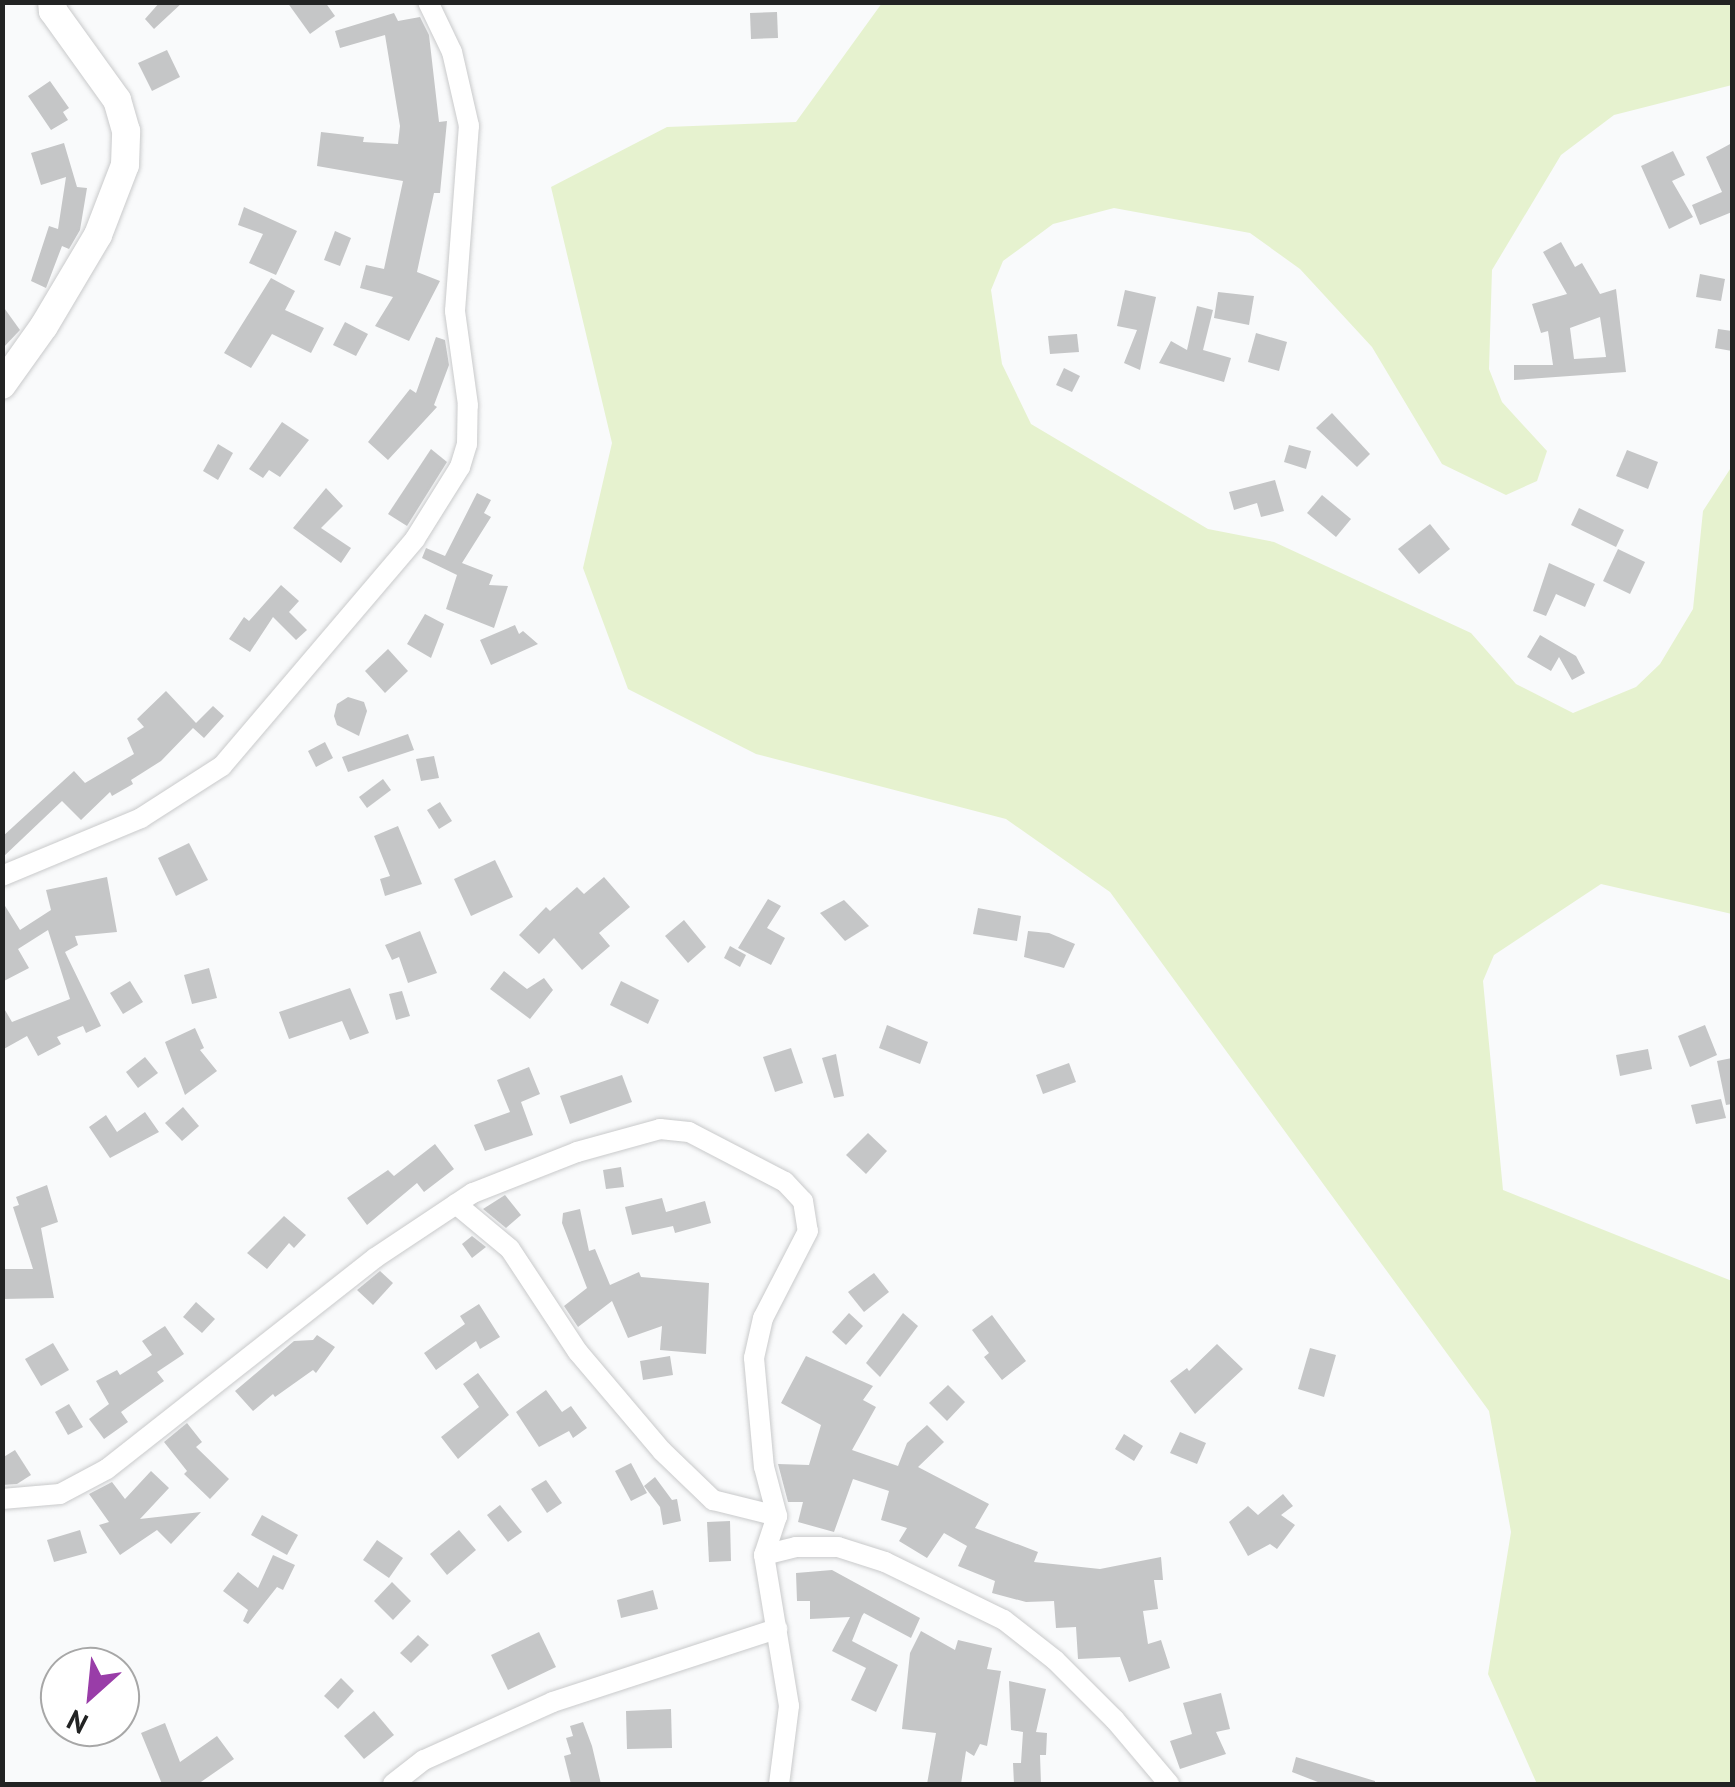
<!DOCTYPE html>
<html>
<head>
<meta charset="utf-8">
<style>
  body { margin:0 }
  #map { position:relative; width:1735px; height:1787px; overflow:hidden; background:#f9fafb; font-family:"PT Sans",sans-serif }
  div>[style] { position:absolute }
  .green>* { inset:0; background:#e6f2cf }
  .building>* { inset:0; background:#c5c6c7 }
  .roads { filter:drop-shadow(0 0 2px #c9cacb) drop-shadow(0 0 2px #c9cacb) }
  .street>* { height:20px; margin:-10px; padding:0 10px; transform-origin:10px; border-radius:10px; background:#fff }
  .secondary>* { height:28px; margin:-14px; padding:0 14px; transform-origin:14px; border-radius:14px; background:#fff }
  span { translate:-50% -50%; white-space:nowrap; text-align:center; line-height:1.15; -webkit-text-stroke:10px #fff; paint-order:stroke }
  .frame { position:absolute; inset:0; border:5px solid #222323; pointer-events:none }
  .north { position:absolute; left:40px; top:1647px; width:100px; height:100px; box-sizing:border-box; background:#fff; border:2px solid #a7a7a7; border-radius:50%; rotate:207deg; font-size:28px; font-weight:700; line-height:40px; text-align:center; color:#222323 }
  .north::after { content:''; display:block; margin:auto; width:35px; height:45px; background:#993da8; clip-path:polygon(50% 0,100% 100%,50% 72%,0 100%) }
</style>
</head>
<body>
<div id="map">
  <div class="green">
    <div style="clip-path:polygon(882px 3px,1732px 3px,1732px 85px,1614px 115px,1561px 155px,1492px 270px,1489px 369px,1502px 402px,1547px 451px,1537px 481px,1506px 495px,1442px 464px,1372px 347px,1300px 269px,1250px 233px,1114px 208px,1053px 224px,1003px 261px,991px 290px,1002px 364px,1031px 424px,1208px 529px,1274px 542px,1471px 633px,1516px 684px,1573px 713px,1636px 687px,1660px 664px,1693px 609px,1703px 511px,1732px 466px,1732px 914px,1601px 884px,1494px 955px,1483px 981px,1503px 1190px,1732px 1281px,1732px 1784px,1537px 1784px,1488px 1674px,1511px 1532px,1489px 1411px,1110px 892px,1006px 819px,756px 754px,628px 689px,583px 568px,612px 443px,551px 187px,667px 127px,796px 122px)"></div>
  </div>
  <div class="building">
    <div style="clip-path:polygon(160px 2px,183px 2px,154px 29px,145px 19px)"></div>
    <div style="clip-path:polygon(287px 2px,325px 2px,335px 16px,310px 34px)"></div>
    <div style="clip-path:polygon(777px 12px,778px 38px,751px 39px,750px 13px)"></div>
    <div style="clip-path:polygon(394px 13px,398px 21px,420px 17px,429px 35px,439px 122px,447px 121px,440px 193px,434px 193px,417px 272px,440px 281px,409px 341px,375px 326px,393px 297px,360px 288px,366px 265px,384px 269px,403px 181px,317px 166px,321px 132px,364px 137px,363px 142px,398px 144px,400px 126px,385px 35px,340px 48px,335px 31px)"></div>
    <div style="clip-path:polygon(167px 50px,180px 77px,152px 91px,138px 63px)"></div>
    <div style="clip-path:polygon(50px 81px,69px 108px,63px 112px,68px 120px,51px 130px,28px 96px)"></div>
    <div style="clip-path:polygon(64px 143px,77px 187px,87px 188px,80px 230px,69px 249px,62px 246px,46px 288px,31px 281px,49px 226px,58px 229px,66px 177px,41px 185px,31px 153px)"></div>
    <div style="clip-path:polygon(1732px 143px,1732px 212px,1700px 225px,1692px 205px,1722px 192px,1706px 157px)"></div>
    <div style="clip-path:polygon(1673px 151px,1685px 175px,1672px 181px,1693px 217px,1669px 229px,1641px 166px)"></div>
    <div style="clip-path:polygon(244px 207px,297px 231px,276px 275px,249px 263px,263px 234px,238px 225px)"></div>
    <div style="clip-path:polygon(335px 231px,351px 238px,340px 266px,324px 260px)"></div>
    <div style="clip-path:polygon(evenodd,1561px 242px,1575px 267px,1582px 263px,1600px 294px,1616px 289px,1626px 372px,1514px 380px,1514px 365px,1553px 365px,1548px 331px,1541px 333px,1532px 304px,1567px 294px,1543px 252px,1561px 242px,1600px 317px,1606px 357px,1574px 359px,1570px 328px,1600px 317px)"></div>
    <div style="clip-path:polygon(1700px 274px,1725px 279px,1721px 301px,1696px 297px)"></div>
    <div style="clip-path:polygon(271px 278px,295px 291px,285px 310px,324px 328px,311px 353px,272px 334px,251px 368px,224px 353px)"></div>
    <div style="clip-path:polygon(1125px 290px,1156px 297px,1140px 370px,1124px 363px,1137px 330px,1117px 326px)"></div>
    <div style="clip-path:polygon(1218px 292px,1254px 296px,1249px 325px,1214px 318px)"></div>
    <div style="clip-path:polygon(2px 305px,20px 330px,2px 349px)"></div>
    <div style="clip-path:polygon(1197px 306px,1213px 310px,1203px 350px,1231px 358px,1224px 382px,1159px 363px,1171px 341px,1187px 350px)"></div>
    <div style="clip-path:polygon(345px 322px,368px 334px,356px 356px,333px 345px)"></div>
    <div style="clip-path:polygon(1718px 329px,1732px 331px,1732px 351px,1715px 348px)"></div>
    <div style="clip-path:polygon(1256px 333px,1287px 342px,1279px 371px,1248px 362px)"></div>
    <div style="clip-path:polygon(1077px 334px,1079px 352px,1050px 354px,1048px 336px)"></div>
    <div style="clip-path:polygon(436px 337px,445px 340px,449px 365px,434px 405px,437px 407px,388px 460px,368px 442px,410px 389px,416px 393px)"></div>
    <div style="clip-path:polygon(1064px 368px,1080px 376px,1072px 392px,1056px 385px)"></div>
    <div style="clip-path:polygon(1332px 413px,1370px 454px,1357px 467px,1316px 428px)"></div>
    <div style="clip-path:polygon(282px 422px,309px 440px,280px 477px,269px 470px,263px 478px,249px 469px)"></div>
    <div style="clip-path:polygon(218px 444px,233px 453px,218px 480px,203px 471px)"></div>
    <div style="clip-path:polygon(1289px 445px,1311px 451px,1306px 469px,1284px 462px)"></div>
    <div style="clip-path:polygon(431px 449px,447px 462px,407px 526px,388px 514px)"></div>
    <div style="clip-path:polygon(1627px 450px,1658px 462px,1648px 489px,1616px 476px)"></div>
    <div style="clip-path:polygon(1275px 480px,1284px 511px,1261px 517px,1257px 503px,1234px 510px,1229px 492px)"></div>
    <div style="clip-path:polygon(326px 488px,343px 506px,321px 528px,351px 548px,341px 563px,293px 528px)"></div>
    <div style="clip-path:polygon(477px 493px,491px 500px,484px 513px,491px 517px,462px 563px,493px 575px,489px 585px,508px 586px,494px 628px,446px 609px,457px 575px,422px 558px,426px 548px,445px 556px)"></div>
    <div style="clip-path:polygon(1322px 495px,1351px 519px,1336px 537px,1307px 513px)"></div>
    <div style="clip-path:polygon(1579px 508px,1624px 530px,1616px 547px,1571px 525px)"></div>
    <div style="clip-path:polygon(1430px 524px,1450px 549px,1419px 574px,1398px 549px)"></div>
    <div style="clip-path:polygon(1618px 549px,1645px 562px,1630px 594px,1603px 581px)"></div>
    <div style="clip-path:polygon(1549px 563px,1595px 584px,1585px 607px,1556px 594px,1546px 616px,1533px 611px)"></div>
    <div style="clip-path:polygon(281px 585px,299px 601px,289px 612px,307px 630px,296px 640px,273px 617px,250px 652px,229px 639px,244px 617px,249px 621px)"></div>
    <div style="clip-path:polygon(425px 614px,444px 624px,431px 658px,407px 644px)"></div>
    <div style="clip-path:polygon(515px 625px,519px 634px,523px 631px,538px 644px,491px 665px,480px 640px)"></div>
    <div style="clip-path:polygon(1540px 635px,1576px 656px,1585px 673px,1572px 680px,1559px 657px,1551px 671px,1527px 657px)"></div>
    <div style="clip-path:polygon(388px 649px,408px 671px,385px 693px,365px 671px)"></div>
    <div style="clip-path:polygon(166px 691px,196px 723px,213px 706px,224px 716px,204px 738px,193px 728px,161px 761px,131px 780px,133px 784px,112px 796px,110px 792px,81px 820px,62px 801px,2px 858px,2px 837px,74px 771px,85px 783px,134px 754px,127px 738px,144px 727px,137px 719px)"></div>
    <div style="clip-path:polygon(348px 697px,364px 702px,367px 711px,359px 736px,337px 725px,334px 716px,337px 704px)"></div>
    <div style="clip-path:polygon(408px 734px,414px 750px,348px 772px,342px 757px)"></div>
    <div style="clip-path:polygon(325px 742px,333px 758px,316px 767px,308px 751px)"></div>
    <div style="clip-path:polygon(434px 756px,439px 778px,421px 781px,416px 759px)"></div>
    <div style="clip-path:polygon(383px 779px,391px 790px,367px 808px,359px 797px)"></div>
    <div style="clip-path:polygon(440px 802px,452px 821px,439px 829px,427px 810px)"></div>
    <div style="clip-path:polygon(398px 826px,422px 884px,385px 896px,380px 879px,390px 876px,374px 836px)"></div>
    <div style="clip-path:polygon(189px 843px,208px 880px,176px 896px,158px 858px)"></div>
    <div style="clip-path:polygon(495px 860px,513px 897px,471px 916px,454px 879px)"></div>
    <div style="clip-path:polygon(107px 877px,117px 932px,75px 936px,78px 945px,65px 952px,101px 1026px,86px 1033px,83px 1026px,57px 1037px,61px 1044px,38px 1056px,27px 1036px,2px 1050px,2px 1005px,12px 1022px,70px 999px,48px 930px,18px 949px,29px 968px,2px 982px,2px 901px,20px 930px,51px 910px,46px 890px)"></div>
    <div style="clip-path:polygon(604px 877px,630px 907px,599px 933px,610px 946px,582px 970px,554px 938px,539px 954px,519px 935px,546px 907px,550px 911px,577px 887px,584px 894px)"></div>
    <div style="clip-path:polygon(768px 899px,781px 906px,767px 928px,785px 938px,771px 965px,738px 948px)"></div>
    <div style="clip-path:polygon(844px 900px,869px 926px,845px 941px,820px 913px)"></div>
    <div style="clip-path:polygon(978px 908px,1021px 916px,1017px 941px,973px 934px)"></div>
    <div style="clip-path:polygon(684px 920px,706px 947px,688px 963px,665px 936px)"></div>
    <div style="clip-path:polygon(420px 931px,437px 973px,408px 983px,399px 957px,392px 960px,385px 945px)"></div>
    <div style="clip-path:polygon(1028px 931px,1049px 933px,1075px 944px,1064px 968px,1024px 957px)"></div>
    <div style="clip-path:polygon(730px 946px,746px 955px,740px 967px,724px 958px)"></div>
    <div style="clip-path:polygon(209px 968px,217px 998px,192px 1004px,184px 975px)"></div>
    <div style="clip-path:polygon(504px 971px,527px 989px,544px 978px,553px 990px,530px 1019px,490px 989px)"></div>
    <div style="clip-path:polygon(130px 981px,143px 1002px,123px 1014px,110px 993px)"></div>
    <div style="clip-path:polygon(621px 981px,659px 1000px,648px 1024px,610px 1005px)"></div>
    <div style="clip-path:polygon(350px 988px,369px 1033px,350px 1040px,342px 1021px,289px 1039px,279px 1012px)"></div>
    <div style="clip-path:polygon(402px 991px,410px 1016px,396px 1020px,389px 994px)"></div>
    <div style="clip-path:polygon(887px 1025px,928px 1042px,920px 1064px,879px 1048px)"></div>
    <div style="clip-path:polygon(1705px 1025px,1717px 1055px,1690px 1067px,1678px 1036px)"></div>
    <div style="clip-path:polygon(195px 1028px,204px 1048px,200px 1050px,217px 1071px,185px 1095px,165px 1042px)"></div>
    <div style="clip-path:polygon(791px 1048px,803px 1083px,775px 1092px,763px 1057px)"></div>
    <div style="clip-path:polygon(1648px 1049px,1652px 1069px,1620px 1076px,1616px 1055px)"></div>
    <div style="clip-path:polygon(836px 1054px,844px 1096px,834px 1098px,822px 1058px)"></div>
    <div style="clip-path:polygon(145px 1057px,158px 1073px,138px 1088px,126px 1072px)"></div>
    <div style="clip-path:polygon(1732px 1058px,1732px 1104px,1726px 1105px,1717px 1061px)"></div>
    <div style="clip-path:polygon(1069px 1063px,1076px 1082px,1043px 1094px,1036px 1075px)"></div>
    <div style="clip-path:polygon(529px 1067px,540px 1094px,521px 1102px,533px 1135px,485px 1151px,474px 1125px,510px 1112px,497px 1080px)"></div>
    <div style="clip-path:polygon(622px 1075px,632px 1102px,570px 1124px,560px 1096px)"></div>
    <div style="clip-path:polygon(1721px 1099px,1726px 1118px,1696px 1124px,1691px 1105px)"></div>
    <div style="clip-path:polygon(183px 1107px,199px 1126px,182px 1141px,165px 1123px)"></div>
    <div style="clip-path:polygon(145px 1112px,159px 1132px,110px 1158px,89px 1127px,106px 1115px,117px 1132px)"></div>
    <div style="clip-path:polygon(868px 1133px,887px 1151px,866px 1174px,846px 1155px)"></div>
    <div style="clip-path:polygon(435px 1144px,454px 1169px,424px 1192px,417px 1183px,367px 1225px,347px 1198px,388px 1170px,394px 1176px)"></div>
    <div style="clip-path:polygon(621px 1167px,624px 1187px,606px 1189px,603px 1170px)"></div>
    <div style="clip-path:polygon(47px 1185px,58px 1222px,41px 1228px,54px 1298px,2px 1299px,2px 1269px,33px 1269px,13px 1207px,19px 1205px,16px 1197px)"></div>
    <div style="clip-path:polygon(505px 1195px,521px 1215px,506px 1228px,483px 1209px)"></div>
    <div style="clip-path:polygon(662px 1198px,666px 1212px,705px 1201px,711px 1223px,675px 1233px,673px 1226px,632px 1235px,625px 1207px)"></div>
    <div style="clip-path:polygon(580px 1209px,589px 1251px,595px 1249px,610px 1285px,639px 1272px,641px 1277px,709px 1283px,706px 1354px,660px 1350px,662px 1326px,628px 1338px,612px 1301px,578px 1327px,564px 1306px,587px 1288px,562px 1223px,563px 1213px)"></div>
    <div style="clip-path:polygon(284px 1216px,306px 1235px,294px 1248px,289px 1243px,267px 1269px,247px 1253px)"></div>
    <div style="clip-path:polygon(472px 1236px,486px 1247px,472px 1258px,462px 1244px)"></div>
    <div style="clip-path:polygon(380px 1271px,393px 1283px,373px 1305px,357px 1290px)"></div>
    <div style="clip-path:polygon(874px 1273px,889px 1292px,864px 1312px,848px 1292px)"></div>
    <div style="clip-path:polygon(196px 1302px,215px 1319px,202px 1333px,183px 1317px)"></div>
    <div style="clip-path:polygon(479px 1304px,500px 1337px,480px 1349px,476px 1341px,436px 1370px,424px 1353px,465px 1324px,460px 1316px)"></div>
    <div style="clip-path:polygon(849px 1313px,863px 1326px,846px 1345px,832px 1332px)"></div>
    <div style="clip-path:polygon(903px 1313px,918px 1326px,880px 1377px,866px 1363px)"></div>
    <div style="clip-path:polygon(992px 1315px,1026px 1361px,1002px 1380px,984px 1357px,989px 1353px,972px 1330px)"></div>
    <div style="clip-path:polygon(165px 1326px,184px 1354px,157px 1372px,164px 1381px,121px 1412px,128px 1422px,104px 1439px,89px 1419px,109px 1404px,96px 1381px,117px 1370px,120px 1375px,152px 1355px,142px 1341px)"></div>
    <div style="clip-path:polygon(317px 1335px,335px 1347px,316px 1373px,313px 1370px,275px 1397px,273px 1394px,253px 1411px,235px 1391px,294px 1341px,313px 1340px)"></div>
    <div style="clip-path:polygon(53px 1343px,69px 1370px,41px 1386px,25px 1359px)"></div>
    <div style="clip-path:polygon(1217px 1344px,1243px 1369px,1195px 1414px,1170px 1381px,1187px 1368px,1189px 1371px)"></div>
    <div style="clip-path:polygon(1310px 1348px,1336px 1355px,1324px 1397px,1298px 1389px)"></div>
    <div style="clip-path:polygon(670px 1356px,673px 1375px,643px 1380px,640px 1361px)"></div>
    <div style="clip-path:polygon(806px 1356px,873px 1386px,863px 1400px,876px 1407px,852px 1450px,898px 1466px,907px 1443px,927px 1425px,944px 1442px,918px 1467px,989px 1504px,975px 1528px,1038px 1552px,1034px 1562px,1100px 1569px,1161px 1557px,1163px 1580px,1154px 1580px,1158px 1609px,1143px 1611px,1148px 1644px,1161px 1640px,1170px 1668px,1129px 1682px,1120px 1657px,1078px 1659px,1076px 1627px,1056px 1628px,1054px 1601px,1026px 1602px,992px 1593px,995px 1581px,958px 1566px,967px 1546px,944px 1533px,927px 1558px,899px 1541px,907px 1528px,881px 1520px,889px 1491px,853px 1479px,834px 1532px,798px 1522px,803px 1502px,788px 1502px,778px 1464px,809px 1465px,821px 1425px,781px 1403px)"></div>
    <div style="clip-path:polygon(478px 1373px,509px 1415px,458px 1459px,441px 1437px,479px 1407px,463px 1384px)"></div>
    <div style="clip-path:polygon(948px 1385px,965px 1402px,947px 1421px,929px 1403px)"></div>
    <div style="clip-path:polygon(546px 1390px,562px 1412px,571px 1406px,587px 1428px,573px 1438px,569px 1431px,539px 1447px,516px 1412px)"></div>
    <div style="clip-path:polygon(69px 1404px,83px 1427px,68px 1435px,55px 1412px)"></div>
    <div style="clip-path:polygon(187px 1423px,202px 1442px,196px 1447px,229px 1479px,210px 1499px,184px 1474px,187px 1471px,164px 1442px)"></div>
    <div style="clip-path:polygon(1180px 1432px,1206px 1443px,1197px 1464px,1170px 1453px)"></div>
    <div style="clip-path:polygon(1124px 1434px,1143px 1446px,1134px 1461px,1115px 1449px)"></div>
    <div style="clip-path:polygon(15px 1450px,31px 1475px,17px 1484px,2px 1485px,2px 1458px)"></div>
    <div style="clip-path:polygon(631px 1463px,647px 1493px,631px 1501px,615px 1471px)"></div>
    <div style="clip-path:polygon(151px 1471px,169px 1488px,140px 1519px,201px 1512px,171px 1544px,157px 1530px,120px 1555px,99px 1525px,109px 1522px,89px 1494px,112px 1482px,125px 1499px)"></div>
    <div style="clip-path:polygon(655px 1477px,672px 1500px,677px 1499px,681px 1521px,663px 1525px,660px 1507px,644px 1486px)"></div>
    <div style="clip-path:polygon(546px 1480px,562px 1503px,547px 1513px,531px 1489px)"></div>
    <div style="clip-path:polygon(1283px 1494px,1293px 1506px,1281px 1515px,1295px 1525px,1277px 1549px,1270px 1544px,1248px 1556px,1229px 1522px,1248px 1506px,1258px 1515px)"></div>
    <div style="clip-path:polygon(500px 1505px,522px 1532px,508px 1542px,487px 1515px)"></div>
    <div style="clip-path:polygon(262px 1515px,298px 1535px,287px 1555px,251px 1535px)"></div>
    <div style="clip-path:polygon(730px 1521px,731px 1561px,709px 1562px,707px 1522px)"></div>
    <div style="clip-path:polygon(80px 1530px,87px 1553px,54px 1562px,47px 1540px)"></div>
    <div style="clip-path:polygon(459px 1530px,476px 1550px,447px 1575px,430px 1554px)"></div>
    <div style="clip-path:polygon(377px 1540px,403px 1558px,389px 1578px,363px 1560px)"></div>
    <div style="clip-path:polygon(273px 1555px,295px 1565px,283px 1590px,277px 1587px,248px 1624px,243px 1621px,248px 1610px,223px 1591px,238px 1572px,258px 1588px)"></div>
    <div style="clip-path:polygon(832px 1570px,920px 1618px,911px 1638px,864px 1613px,862px 1616px,852px 1641px,898px 1665px,876px 1712px,851px 1700px,866px 1668px,832px 1651px,850px 1617px,810px 1619px,810px 1601px,797px 1601px,796px 1573px)"></div>
    <div style="clip-path:polygon(392px 1582px,411px 1601px,393px 1620px,374px 1601px)"></div>
    <div style="clip-path:polygon(653px 1590px,658px 1609px,621px 1618px,617px 1600px)"></div>
    <div style="clip-path:polygon(921px 1631px,955px 1650px,958px 1640px,992px 1648px,987px 1669px,1001px 1671px,987px 1746px,980px 1744px,974px 1756px,966px 1751px,961px 1784px,927px 1784px,936px 1733px,902px 1729px,910px 1653px)"></div>
    <div style="clip-path:polygon(539px 1632px,556px 1667px,508px 1690px,491px 1655px)"></div>
    <div style="clip-path:polygon(418px 1635px,429px 1645px,411px 1663px,400px 1653px)"></div>
    <div style="clip-path:polygon(341px 1678px,354px 1691px,338px 1709px,324px 1696px)"></div>
    <div style="clip-path:polygon(1009px 1681px,1046px 1689px,1036px 1732px,1047px 1733px,1046px 1755px,1040px 1755px,1041px 1784px,1014px 1784px,1013px 1763px,1021px 1763px,1023px 1732px,1011px 1730px)"></div>
    <div style="clip-path:polygon(1221px 1693px,1230px 1729px,1216px 1732px,1226px 1754px,1180px 1769px,1170px 1741px,1192px 1734px,1183px 1703px)"></div>
    <div style="clip-path:polygon(671px 1709px,672px 1748px,627px 1749px,626px 1711px)"></div>
    <div style="clip-path:polygon(374px 1711px,394px 1735px,364px 1759px,344px 1736px)"></div>
    <div style="clip-path:polygon(583px 1722px,592px 1746px,601px 1784px,571px 1784px,564px 1756px,571px 1754px,566px 1738px,573px 1736px,570px 1726px)"></div>
    <div style="clip-path:polygon(165px 1723px,180px 1762px,217px 1736px,234px 1759px,198px 1784px,162px 1784px,141px 1733px)"></div>
    <div style="clip-path:polygon(1296px 1757px,1375px 1781px,1375px 1784px,1323px 1784px,1292px 1772px)"></div>
  </div>
  <div class="roads">
    <div class="street">
      <div style="left:2px;top:876px;width:151px;rotate:-22.6deg"></div>
      <div style="left:141px;top:818px;width:96px;rotate:-32.7deg"></div>
      <div style="left:222px;top:766px;width:298px;rotate:-49.6deg"></div>
      <div style="left:415px;top:539px;width:85px;rotate:-58deg"></div>
      <div style="left:460px;top:467px;width:24px;rotate:-73deg"></div>
      <div style="left:467px;top:444px;width:39px;rotate:-89deg"></div>
      <div style="left:468px;top:405px;width:95px;rotate:-97.9deg"></div>
      <div style="left:455px;top:311px;width:186px;rotate:-85.7deg"></div>
      <div style="left:469px;top:126px;width:76px;rotate:-102.9deg"></div>
      <div style="left:452px;top:52px;width:55px;rotate:-115.6deg"></div>
      <div style="left:456px;top:1204px;width:70px;rotate:39.8deg"></div>
      <div style="left:510px;top:1249px;width:123px;rotate:56.6deg"></div>
      <div style="left:578px;top:1352px;width:130px;rotate:49.7deg"></div>
      <div style="left:662px;top:1451px;width:71px;rotate:43.9deg"></div>
      <div style="left:713px;top:1500px;width:66px;rotate:14deg"></div>
      <div style="left:2px;top:1499px;width:58px;rotate:-4.9deg"></div>
      <div style="left:60px;top:1494px;width:53px;rotate:-28deg"></div>
      <div style="left:107px;top:1469px;width:341px;rotate:-38.2deg"></div>
      <div style="left:375px;top:1258px;width:118px;rotate:-33.6deg"></div>
      <div style="left:473px;top:1193px;width:112px;rotate:-21.5deg"></div>
      <div style="left:577px;top:1152px;width:86px;rotate:-15.5deg"></div>
      <div style="left:660px;top:1129px;width:29px;rotate:6deg"></div>
      <div style="left:689px;top:1132px;width:108px;rotate:27.5deg"></div>
      <div style="left:785px;top:1182px;width:26px;rotate:47deg"></div>
      <div style="left:803px;top:1201px;width:30px;rotate:81deg"></div>
      <div style="left:808px;top:1231px;width:98px;rotate:117.3deg"></div>
      <div style="left:763px;top:1318px;width:41px;rotate:102.7deg"></div>
      <div style="left:754px;top:1358px;width:109px;rotate:84.8deg"></div>
      <div style="left:764px;top:1467px;width:51px;rotate:75.1deg"></div>
      <div style="left:777px;top:1516px;width:41px;rotate:108.4deg"></div>
      <div style="left:764px;top:1555px;width:153px;rotate:80.6deg"></div>
      <div style="left:789px;top:1706px;width:79px;rotate:97.3deg"></div>
      <div style="left:764px;top:1555px;width:33px;rotate:-14deg"></div>
      <div style="left:796px;top:1547px;width:42px"></div>
      <div style="left:838px;top:1547px;width:49px;rotate:17.7deg"></div>
      <div style="left:885px;top:1562px;width:132px;rotate:26deg"></div>
      <div style="left:1004px;top:1620px;width:65px;rotate:38.1deg"></div>
      <div style="left:1055px;top:1660px;width:85px;rotate:45deg"></div>
      <div style="left:1115px;top:1720px;width:84px;rotate:49.8deg"></div>
      <div style="left:393px;top:1784px;width:39px;rotate:-38deg"></div>
      <div style="left:424px;top:1760px;width:141px;rotate:-24.2deg"></div>
      <div style="left:553px;top:1702px;width:236px;rotate:-18.1deg"></div>
    </div>
    <div class="secondary">
      <div style="left:2px;top:385px;width:72px;rotate:-54.6deg"></div>
      <div style="left:44px;top:326px;width:106px;rotate:-59.3deg"></div>
      <div style="left:98px;top:235px;width:75px;rotate:-68.9deg"></div>
      <div style="left:125px;top:165px;width:34px;rotate:-88deg"></div>
      <div style="left:126px;top:131px;width:32px;rotate:-106deg"></div>
      <div style="left:117px;top:100px;width:110px;rotate:-125.7deg"></div>
      <div style="left:53px;top:11px;width:9px;rotate:-96deg"></div>
    </div>
  </div>
  <div class="frame"></div>
  <div class="north">N</div>
</div>
</body>
</html>
